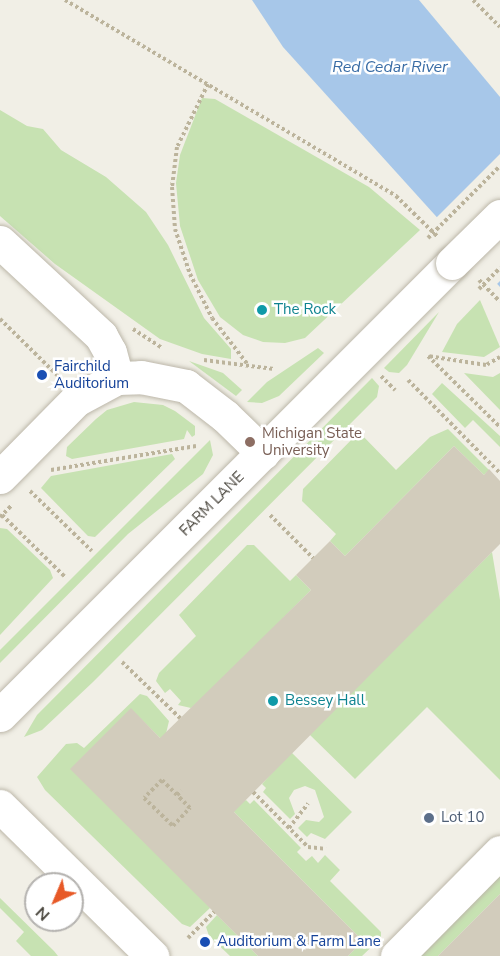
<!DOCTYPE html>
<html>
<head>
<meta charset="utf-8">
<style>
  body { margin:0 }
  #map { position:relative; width:500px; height:956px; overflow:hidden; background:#f1efe6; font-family:"Nunito Sans",sans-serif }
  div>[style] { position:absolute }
  .green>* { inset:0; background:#c7e2b2 }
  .water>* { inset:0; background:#a7c7e9 }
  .pier>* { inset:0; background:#f1efe6 }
  .building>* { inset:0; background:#d2ccbc }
  .path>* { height:4px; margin-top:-2px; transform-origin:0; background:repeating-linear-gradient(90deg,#bcb49c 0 3px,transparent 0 6px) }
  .roads { filter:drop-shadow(0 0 2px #bcb7a9) drop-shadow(0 0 2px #bcb7a9) }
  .minor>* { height:33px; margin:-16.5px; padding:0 16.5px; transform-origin:16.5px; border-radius:16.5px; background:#fff }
  .path-bridge>* { height:4px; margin-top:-2px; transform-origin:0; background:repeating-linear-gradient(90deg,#bcb49c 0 3px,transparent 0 6px) }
  .bridges { filter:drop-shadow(0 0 2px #bcb7a9) drop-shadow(0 0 2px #bcb7a9) }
  .minor-bridge>* { height:33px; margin:-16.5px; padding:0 16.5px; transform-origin:16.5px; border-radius:16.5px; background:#fff }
  .dots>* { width:16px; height:16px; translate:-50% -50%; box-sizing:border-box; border:3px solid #fff; border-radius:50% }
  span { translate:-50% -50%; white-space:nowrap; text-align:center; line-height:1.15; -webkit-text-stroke:5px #fff; paint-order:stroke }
  .culture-label { font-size:15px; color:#0d838f }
  .left { translate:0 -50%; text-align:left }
  .transit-label { font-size:15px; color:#164399 }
  .education-label { font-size:15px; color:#785e54 }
  .street-label { font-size:15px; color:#433f36 }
  .service-label { font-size:15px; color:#4e5e75 }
  .water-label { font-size:16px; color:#396ca5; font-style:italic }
  .north { position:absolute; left:24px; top:872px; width:60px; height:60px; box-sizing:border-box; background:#fff; border:2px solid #b4b2af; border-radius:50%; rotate:224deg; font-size:16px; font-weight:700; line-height:24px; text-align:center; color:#433f36 }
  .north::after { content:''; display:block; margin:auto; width:21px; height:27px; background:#e75927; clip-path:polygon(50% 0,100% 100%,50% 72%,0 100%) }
</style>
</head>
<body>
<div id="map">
  <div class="green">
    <div style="clip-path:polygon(202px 98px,215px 99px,369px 187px,420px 230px,305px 338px,285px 343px,263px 342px,243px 335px,220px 317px,198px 280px,180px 226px,176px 183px,180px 155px)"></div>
    <div style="clip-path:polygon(0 110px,27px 126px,43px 129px,61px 150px,106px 177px,146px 212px,168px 245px,204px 318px,231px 349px,231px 359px,202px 354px,160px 339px,55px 264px,0 216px)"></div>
    <div style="clip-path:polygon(480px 300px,500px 347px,484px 357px,442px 352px,457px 324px)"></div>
    <div style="clip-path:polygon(439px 312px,407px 365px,399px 373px,389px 372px,384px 368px)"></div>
    <div style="clip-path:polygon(318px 348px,324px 353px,279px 396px,262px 403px,247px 402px,267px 382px)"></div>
    <div style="clip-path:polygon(189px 361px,223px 373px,242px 390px,236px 396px)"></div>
    <div style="clip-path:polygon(464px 373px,493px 377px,500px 373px,500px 410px)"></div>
    <div style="clip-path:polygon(372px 378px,379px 386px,377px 397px,93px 682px,42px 730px,24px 737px,37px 715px)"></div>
    <div style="clip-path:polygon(442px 383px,500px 436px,500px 447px,473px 420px,465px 428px,432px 394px)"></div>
    <div style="clip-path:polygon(134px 402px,163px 405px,175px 411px,195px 426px,195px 435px,192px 437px,187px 430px,184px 439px,72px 459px,66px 456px,67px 447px,96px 419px,107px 410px)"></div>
    <div style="clip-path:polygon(448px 429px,489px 470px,484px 475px,454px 446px,345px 556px,330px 541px,336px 534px,302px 501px,303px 489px,359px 432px,396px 470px,430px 437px)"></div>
    <div style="clip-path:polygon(210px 440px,213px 455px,203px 474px,128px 534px,0 663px,0 650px)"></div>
    <div style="clip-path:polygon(172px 454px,175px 459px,95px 537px,88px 536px,41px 488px,51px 476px)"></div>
    <div style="clip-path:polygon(0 528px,7px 529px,50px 570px,53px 578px,0 635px)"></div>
    <div style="clip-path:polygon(247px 545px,254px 545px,290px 581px,296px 575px,311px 590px,202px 699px,191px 708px,178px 705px,181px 701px,170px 689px,165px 693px,156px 681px,159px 673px,196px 636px,179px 615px)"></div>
    <div style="clip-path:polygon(492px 552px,500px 600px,500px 780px,427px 707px,355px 779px,309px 734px)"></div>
    <div style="clip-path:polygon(140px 694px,147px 696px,169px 721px,164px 742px,131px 709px,210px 908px,190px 927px,182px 924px,45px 790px,37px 777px,66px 744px,77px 743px,84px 748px)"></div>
    <div style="clip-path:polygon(291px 752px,352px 812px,325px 839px,311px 833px,307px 837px,298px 828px,306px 820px,319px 822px,324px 817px,315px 790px,305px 786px,294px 790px,289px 798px,295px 814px,290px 819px,263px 792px,266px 788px,262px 784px)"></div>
    <div style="clip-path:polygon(246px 800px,250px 804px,254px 800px,301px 848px,297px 852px,306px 861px,312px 856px,318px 863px,325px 855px,340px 870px,330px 881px,381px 932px,381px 938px,362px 956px,348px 956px,363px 941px,230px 808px)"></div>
    <div style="clip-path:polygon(500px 872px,500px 894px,438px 956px,416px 956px)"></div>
    <div style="clip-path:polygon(0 898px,54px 951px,58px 956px,31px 956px,16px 941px,24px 932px,0 908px)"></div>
    <div style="clip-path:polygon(217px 915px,258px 956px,230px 956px,209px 936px,206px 927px)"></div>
  </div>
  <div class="water">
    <div style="clip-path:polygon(252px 0,419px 0,500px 97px,500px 287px,283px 47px)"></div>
  </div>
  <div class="pier">
    <div style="clip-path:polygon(500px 154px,500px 281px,495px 286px,435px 219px)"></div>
  </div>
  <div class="building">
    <div style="clip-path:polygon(454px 446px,484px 475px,489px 469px,500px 481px,500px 544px,234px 812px,363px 941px,348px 956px,258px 956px,70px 769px,131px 708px,160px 738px,311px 590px,296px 575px,330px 541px,345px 556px)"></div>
    <div style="clip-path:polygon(500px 894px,500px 956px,438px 956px)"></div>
  </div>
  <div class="path">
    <div style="left:65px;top:0;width:385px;rotate:30.6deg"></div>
    <div style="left:396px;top:196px;width:59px;rotate:44.3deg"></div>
    <div style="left:473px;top:0;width:38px;rotate:45deg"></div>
    <div style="left:208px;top:84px;width:70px;rotate:116.2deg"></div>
    <div style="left:177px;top:147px;width:40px;rotate:97.1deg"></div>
    <div style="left:172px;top:187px;width:42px;rotate:85.9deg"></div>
    <div style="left:175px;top:229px;width:47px;rotate:71.6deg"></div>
    <div style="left:190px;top:274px;width:49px;rotate:63.4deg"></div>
    <div style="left:212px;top:318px;width:59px;rotate:52.5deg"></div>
    <div style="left:479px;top:280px;width:30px;rotate:46deg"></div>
    <div style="left:0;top:319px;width:83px;rotate:44.5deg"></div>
    <div style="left:133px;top:329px;width:35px;rotate:33deg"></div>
    <div style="left:500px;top:357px;width:16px;rotate:150deg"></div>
    <div style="left:486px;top:365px;width:59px;rotate:-171.2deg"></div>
    <div style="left:428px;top:356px;width:101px;rotate:44.6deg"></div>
    <div style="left:204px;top:360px;width:71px;rotate:7.3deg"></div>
    <div style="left:381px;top:376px;width:20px;rotate:45deg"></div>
    <div style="left:408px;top:380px;width:131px;rotate:45.3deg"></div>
    <div style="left:51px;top:470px;width:147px;rotate:-9.4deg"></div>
    <div style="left:30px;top:491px;width:86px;rotate:44.1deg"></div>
    <div style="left:2px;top:515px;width:88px;rotate:44.5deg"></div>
    <div style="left:270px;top:515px;width:61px;rotate:45deg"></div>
    <div style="left:0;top:517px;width:16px;rotate:-45deg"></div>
    <div style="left:122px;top:662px;width:81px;rotate:44deg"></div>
    <div style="left:253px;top:792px;width:78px;rotate:45deg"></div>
    <div style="left:308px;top:847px;width:18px;rotate:6deg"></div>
    <div style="left:177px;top:795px;width:21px;rotate:-135deg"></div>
    <div style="left:162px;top:780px;width:25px;rotate:135deg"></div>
    <div style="left:144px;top:798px;width:40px;rotate:44deg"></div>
    <div style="left:173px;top:826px;width:25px;rotate:-47deg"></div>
    <div style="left:190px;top:808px;width:18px;rotate:-135deg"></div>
    <div style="left:177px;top:795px;width:6px;rotate:-45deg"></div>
    <div style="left:289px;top:828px;width:31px;rotate:-52deg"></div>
    <div style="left:188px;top:938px;width:37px;rotate:-45deg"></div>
  </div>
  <div class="roads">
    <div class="minor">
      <div style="left:0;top:242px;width:138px;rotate:42.9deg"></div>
      <div style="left:101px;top:336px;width:18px;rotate:61deg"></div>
      <div style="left:110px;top:352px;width:27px;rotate:75deg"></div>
      <div style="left:0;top:477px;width:108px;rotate:-45.4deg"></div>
      <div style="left:76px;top:400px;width:47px;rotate:-28.2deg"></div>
      <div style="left:117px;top:378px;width:24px;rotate:-2deg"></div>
      <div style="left:141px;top:377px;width:46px;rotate:11.3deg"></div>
      <div style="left:186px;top:386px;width:49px;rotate:37.6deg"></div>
      <div style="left:225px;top:416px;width:53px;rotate:44.2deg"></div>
      <div style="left:0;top:715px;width:639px;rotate:-45deg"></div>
      <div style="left:0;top:806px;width:214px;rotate:44.6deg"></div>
      <div style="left:397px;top:956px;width:146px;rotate:-45.3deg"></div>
    </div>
  </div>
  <div class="path-bridge">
    <div style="left:428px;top:238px;width:102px;rotate:-45deg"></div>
    <div style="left:479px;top:289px;width:30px;rotate:-45deg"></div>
  </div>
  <div class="bridges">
    <div class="minor-bridge">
      <div style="left:452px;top:263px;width:67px;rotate:-44.4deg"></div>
    </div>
  </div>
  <div class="dots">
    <div style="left:262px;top:310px;background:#0f9aa8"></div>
    <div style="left:42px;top:375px;background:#1a4fb4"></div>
    <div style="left:250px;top:442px;background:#8d6e63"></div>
    <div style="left:273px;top:701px;background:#0f9aa8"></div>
    <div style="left:429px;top:818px;background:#5c6f8a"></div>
    <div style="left:205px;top:942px;background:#1a4fb4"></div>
  </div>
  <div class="culture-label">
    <span class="left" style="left:274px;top:310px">The Rock</span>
    <span class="left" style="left:285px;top:701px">Bessey Hall</span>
  </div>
  <div class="transit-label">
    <span class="left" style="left:54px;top:375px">Fairchild<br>Auditorium</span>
    <span class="left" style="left:217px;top:942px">Auditorium &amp; Farm Lane</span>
  </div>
  <div class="education-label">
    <span class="left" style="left:262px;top:442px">Michigan State<br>University</span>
  </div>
  <div class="street-label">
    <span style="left:212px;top:504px;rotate:-45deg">FARM LANE</span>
  </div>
  <div class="service-label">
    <span class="left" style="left:441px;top:818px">Lot 10</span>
  </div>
  <div class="water-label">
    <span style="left:390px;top:67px">Red Cedar River</span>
  </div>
  <div class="north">N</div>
</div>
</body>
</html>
